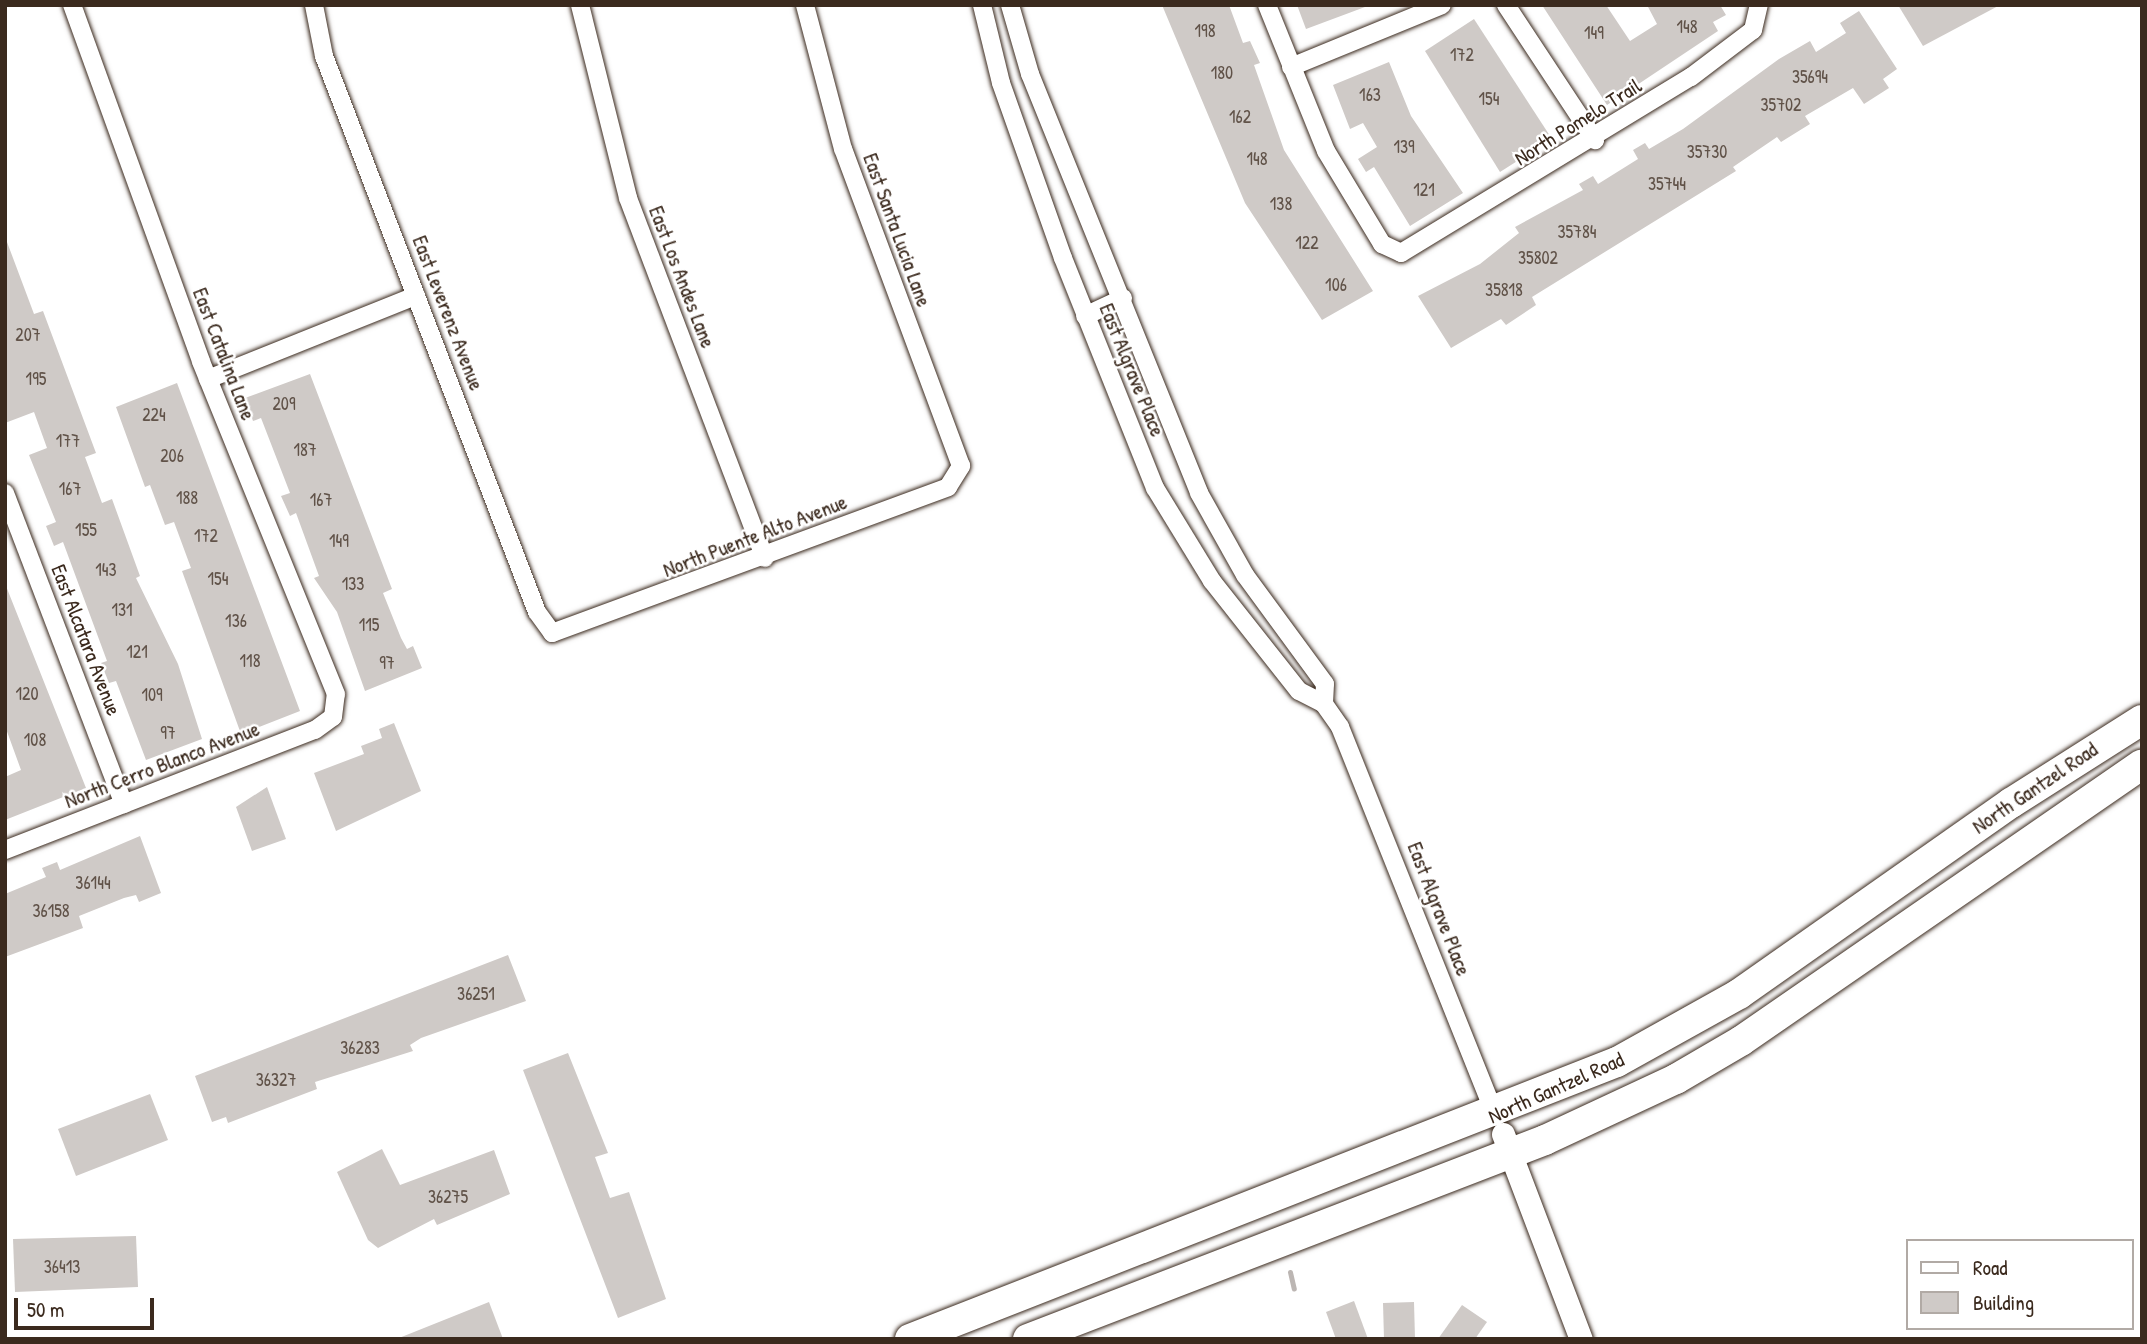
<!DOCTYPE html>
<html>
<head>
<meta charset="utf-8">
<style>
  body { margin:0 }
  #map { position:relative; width:2147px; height:1344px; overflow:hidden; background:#fff; font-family:"Patrick Hand",sans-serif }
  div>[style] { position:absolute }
  .stream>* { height:5px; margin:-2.5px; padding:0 2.5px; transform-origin:2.5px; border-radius:2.5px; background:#bcb6b3 }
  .building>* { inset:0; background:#cfcac7 }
  .roads { filter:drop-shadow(0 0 2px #3b2a1e) drop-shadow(0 0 2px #3b2a1e) }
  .minor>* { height:18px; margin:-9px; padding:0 9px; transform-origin:9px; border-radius:9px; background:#fff }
  .tertiary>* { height:23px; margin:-11.5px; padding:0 11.5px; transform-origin:11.5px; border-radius:11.5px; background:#fff }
  .primary>* { height:30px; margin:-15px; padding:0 15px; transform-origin:15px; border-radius:15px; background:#fff }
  span { translate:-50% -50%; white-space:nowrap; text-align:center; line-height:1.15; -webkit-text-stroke:5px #fff; paint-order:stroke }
  .number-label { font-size:18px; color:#605248 }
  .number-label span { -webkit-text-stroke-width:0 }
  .street-label { font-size:21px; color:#3b2a1e }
  .frame { position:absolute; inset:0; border:7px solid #3b2a1e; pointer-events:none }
  .legend { position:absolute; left:1906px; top:1239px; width:228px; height:91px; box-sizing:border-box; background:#fff; border:2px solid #b1aaa5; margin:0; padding:9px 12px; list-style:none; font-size:21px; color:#3b2a1e }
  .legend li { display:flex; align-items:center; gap:14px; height:35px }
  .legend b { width:35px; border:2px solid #b1aaa5 }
  .scale { position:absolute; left:14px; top:1298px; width:140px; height:32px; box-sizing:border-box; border:4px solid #3b2a1e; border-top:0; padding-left:9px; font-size:21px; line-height:24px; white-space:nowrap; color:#3b2a1e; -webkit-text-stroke:5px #fff; paint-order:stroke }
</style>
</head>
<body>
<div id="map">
  <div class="stream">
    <div style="left:1290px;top:1272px;width:17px;rotate:77deg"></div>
  </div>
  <div class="building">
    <div style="clip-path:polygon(1162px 5px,1229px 5px,1243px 43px,1250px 41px,1260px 63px,1254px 65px,1284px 150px,1373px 291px,1322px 320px,1245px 203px)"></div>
    <div style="clip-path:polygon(1297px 5px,1365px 5px,1365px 7px,1306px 29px)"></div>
    <div style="clip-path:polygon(1542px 5px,1606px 5px,1630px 41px,1657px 24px,1647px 5px,1720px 5px,1726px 15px,1713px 22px,1718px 31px,1607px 105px)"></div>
    <div style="clip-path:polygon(1898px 5px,2000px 5px,1923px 46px)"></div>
    <div style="clip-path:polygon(1859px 11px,1897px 69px,1883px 79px,1889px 88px,1864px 104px,1853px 88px,1805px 116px,1810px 124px,1781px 142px,1777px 137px,1733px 167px,1736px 171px,1532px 297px,1536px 305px,1506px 325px,1501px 319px,1451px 348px,1418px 296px,1480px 264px,1519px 233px,1515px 227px,1583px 190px,1579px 184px,1593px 176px,1598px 184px,1638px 159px,1633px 150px,1645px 143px,1649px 149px,1683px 129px,1779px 59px,1810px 41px,1816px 52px,1846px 33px,1840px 23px)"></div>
    <div style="clip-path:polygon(1474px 19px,1552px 139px,1500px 172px,1425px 51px)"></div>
    <div style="clip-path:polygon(1389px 62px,1411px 116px,1463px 193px,1410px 226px,1374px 167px,1366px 172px,1358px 159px,1377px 147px,1363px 123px,1350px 129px,1333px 85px)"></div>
    <div style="clip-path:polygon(7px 242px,34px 314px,43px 311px,96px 453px,85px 457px,102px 503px,112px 499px,140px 576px,136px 578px,178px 664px,202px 739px,146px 760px,116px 681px,109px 683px,101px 663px,107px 661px,63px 542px,54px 546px,46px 526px,56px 522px,29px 455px,47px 448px,34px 412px,5px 423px)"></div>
    <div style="clip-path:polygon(310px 374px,392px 589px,383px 593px,401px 638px,407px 649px,413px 646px,422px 668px,365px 691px,337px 612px,314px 578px,319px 576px,296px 513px,290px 516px,281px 496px,290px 493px,261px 418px,253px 421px,245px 398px)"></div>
    <div style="clip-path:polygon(177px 383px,300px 711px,241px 734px,182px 571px,191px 568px,174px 522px,165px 525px,150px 485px,145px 487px,116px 407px)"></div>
    <div style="clip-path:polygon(6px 586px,86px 788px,5px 820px,5px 777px,21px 770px,5px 726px)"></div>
    <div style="clip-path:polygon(394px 723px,421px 791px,336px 831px,314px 773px,364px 754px,361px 746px,382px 738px,379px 729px)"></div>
    <div style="clip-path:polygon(267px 787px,286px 839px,252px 851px,236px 807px)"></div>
    <div style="clip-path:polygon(140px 836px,161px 893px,139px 902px,136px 895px,124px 898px,79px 916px,83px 928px,5px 957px,5px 894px,46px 877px,42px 868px,57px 862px,60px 870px)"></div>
    <div style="clip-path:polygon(508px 955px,526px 1001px,421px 1038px,410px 1045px,413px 1051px,315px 1082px,317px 1089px,228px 1123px,226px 1117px,212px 1122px,195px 1076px)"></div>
    <div style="clip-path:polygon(568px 1053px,608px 1153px,595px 1157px,610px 1198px,629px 1192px,666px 1299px,618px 1318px,523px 1070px)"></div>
    <div style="clip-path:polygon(150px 1094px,168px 1140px,76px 1176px,58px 1129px)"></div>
    <div style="clip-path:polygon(382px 1149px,400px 1185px,494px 1150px,510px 1194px,437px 1225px,434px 1219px,378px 1248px,368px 1240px,337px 1172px)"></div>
    <div style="clip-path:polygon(136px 1236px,138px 1287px,15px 1292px,13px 1239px)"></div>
    <div style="clip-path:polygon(1354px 1301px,1368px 1339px,1336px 1339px,1326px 1312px)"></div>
    <div style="clip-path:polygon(489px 1302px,503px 1339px,399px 1339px,399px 1338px)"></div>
    <div style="clip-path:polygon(1414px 1302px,1415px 1339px,1384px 1339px,1383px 1303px)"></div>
    <div style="clip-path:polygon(1462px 1305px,1487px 1322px,1475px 1339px,1438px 1339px)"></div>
  </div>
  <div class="roads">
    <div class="minor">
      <div style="left:314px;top:5px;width:52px;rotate:78.9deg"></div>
      <div style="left:324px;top:56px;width:595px;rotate:69.04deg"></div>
      <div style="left:537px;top:612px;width:26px;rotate:54deg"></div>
      <div style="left:552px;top:633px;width:422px;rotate:-20.2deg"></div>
      <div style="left:948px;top:487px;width:25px;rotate:-58deg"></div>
      <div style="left:961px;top:466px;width:338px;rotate:-110.4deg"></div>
      <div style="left:843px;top:149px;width:149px;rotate:-104.8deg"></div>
      <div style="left:580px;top:5px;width:199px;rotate:76deg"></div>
      <div style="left:628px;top:198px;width:385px;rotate:69.2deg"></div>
      <div style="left:982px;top:5px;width:80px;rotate:76.3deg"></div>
      <div style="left:1001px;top:83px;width:186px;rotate:70.5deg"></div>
      <div style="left:1063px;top:258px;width:248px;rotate:68.2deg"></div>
      <div style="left:1155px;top:488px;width:109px;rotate:58.5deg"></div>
      <div style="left:1212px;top:581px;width:140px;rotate:51.7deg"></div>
      <div style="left:1299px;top:691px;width:28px;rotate:27deg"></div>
      <div style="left:1324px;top:704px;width:28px;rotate:55deg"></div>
      <div style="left:1340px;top:727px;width:420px;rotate:68.2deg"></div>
      <div style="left:1010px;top:5px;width:72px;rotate:73.8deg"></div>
      <div style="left:1030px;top:74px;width:452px;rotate:68deg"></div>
      <div style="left:1199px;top:493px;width:94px;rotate:60.7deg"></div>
      <div style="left:1245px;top:575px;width:135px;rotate:53.7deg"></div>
      <div style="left:1325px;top:684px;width:20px;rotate:93deg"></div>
      <div style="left:1267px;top:5px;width:157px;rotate:68deg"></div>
      <div style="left:1326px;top:151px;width:109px;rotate:58.9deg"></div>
      <div style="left:1382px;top:244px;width:21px;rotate:25deg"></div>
      <div style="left:1401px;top:253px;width:339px;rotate:-31.3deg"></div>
      <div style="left:1691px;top:77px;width:78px;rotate:-37.2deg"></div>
      <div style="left:1753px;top:30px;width:26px;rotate:-77deg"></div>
      <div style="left:1506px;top:5px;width:162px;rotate:56.6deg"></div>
      <div style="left:1291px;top:67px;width:163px;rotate:-22.3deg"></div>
      <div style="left:1085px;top:316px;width:42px;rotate:-25.3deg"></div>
      <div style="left:208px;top:379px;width:224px;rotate:-21.8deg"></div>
      <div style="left:5px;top:493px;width:333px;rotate:69.1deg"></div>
      <div style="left:5px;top:850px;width:332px;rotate:-21.2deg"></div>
      <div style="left:315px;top:730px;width:22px;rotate:-36deg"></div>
      <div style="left:333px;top:717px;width:23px;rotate:-83deg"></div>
      <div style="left:336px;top:694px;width:359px;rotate:-112.1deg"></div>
      <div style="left:201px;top:361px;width:379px;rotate:-109.9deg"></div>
    </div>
    <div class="tertiary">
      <div style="left:1503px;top:1134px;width:219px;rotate:69.2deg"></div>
    </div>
    <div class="primary">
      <div style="left:910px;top:1339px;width:759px;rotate:-21.4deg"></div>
      <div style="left:1617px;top:1062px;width:140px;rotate:-29.1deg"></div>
      <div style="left:1739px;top:994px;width:332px;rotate:-35.1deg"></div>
      <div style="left:2011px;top:803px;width:155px;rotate:-32.4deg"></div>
      <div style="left:1028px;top:1339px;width:554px;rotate:-21.05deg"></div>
      <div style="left:1545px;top:1140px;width:145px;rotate:-25deg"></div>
      <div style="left:1676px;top:1079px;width:75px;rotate:-30.3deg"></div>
      <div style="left:1741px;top:1041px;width:487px;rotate:-34.6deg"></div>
    </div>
  </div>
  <div class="number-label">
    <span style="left:1687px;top:27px">148</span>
    <span style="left:1205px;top:31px">198</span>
    <span style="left:1594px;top:33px">149</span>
    <span style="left:1462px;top:55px">172</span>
    <span style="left:1222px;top:73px">180</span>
    <span style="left:1810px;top:77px">35694</span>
    <span style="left:1370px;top:95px">163</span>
    <span style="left:1489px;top:99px">154</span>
    <span style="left:1781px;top:105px">35702</span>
    <span style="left:1240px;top:117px">162</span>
    <span style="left:1404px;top:147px">139</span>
    <span style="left:1707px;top:152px">35730</span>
    <span style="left:1257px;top:159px">148</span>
    <span style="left:1667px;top:184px">35744</span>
    <span style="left:1424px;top:190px">121</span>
    <span style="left:1281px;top:204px">138</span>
    <span style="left:1577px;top:232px">35784</span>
    <span style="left:1307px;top:243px">122</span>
    <span style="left:1538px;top:258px">35802</span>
    <span style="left:1336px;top:285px">106</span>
    <span style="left:1504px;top:290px">35818</span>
    <span style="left:28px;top:335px">207</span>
    <span style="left:36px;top:379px">195</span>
    <span style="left:284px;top:404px">209</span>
    <span style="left:154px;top:415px">224</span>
    <span style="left:68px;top:441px">177</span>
    <span style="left:305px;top:450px">187</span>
    <span style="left:172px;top:456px">206</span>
    <span style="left:70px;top:489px">167</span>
    <span style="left:187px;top:498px">188</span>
    <span style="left:321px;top:500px">167</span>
    <span style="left:86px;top:530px">155</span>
    <span style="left:206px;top:536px">172</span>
    <span style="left:339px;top:541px">149</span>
    <span style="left:106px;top:570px">143</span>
    <span style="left:218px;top:579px">154</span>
    <span style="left:353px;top:584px">133</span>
    <span style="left:122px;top:610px">131</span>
    <span style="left:236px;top:621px">136</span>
    <span style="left:369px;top:625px">115</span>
    <span style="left:137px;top:652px">121</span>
    <span style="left:250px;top:661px">118</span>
    <span style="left:387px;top:663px">97</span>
    <span style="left:27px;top:694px">120</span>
    <span style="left:152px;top:695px">109</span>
    <span style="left:168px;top:733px">97</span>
    <span style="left:35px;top:740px">108</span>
    <span style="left:93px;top:883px">36144</span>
    <span style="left:51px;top:911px">36158</span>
    <span style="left:476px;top:994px">36251</span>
    <span style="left:360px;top:1048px">36283</span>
    <span style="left:276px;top:1080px">36327</span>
    <span style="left:448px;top:1197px">36275</span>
    <span style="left:62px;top:1267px">36413</span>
  </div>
  <div class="street-label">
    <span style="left:1578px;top:122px;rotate:-32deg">North Pomelo Trail</span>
    <span style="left:897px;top:230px;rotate:70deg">East Santa Lucia Lane</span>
    <span style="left:682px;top:277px;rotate:69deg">East Los Andes Lane</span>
    <span style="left:448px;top:313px;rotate:69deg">East Leverenz Avenue</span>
    <span style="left:224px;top:354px;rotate:69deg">East Catalina Lane</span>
    <span style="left:1132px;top:370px;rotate:68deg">East Algrave Place</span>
    <span style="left:755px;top:536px;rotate:-21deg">North Puente Alto Avenue</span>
    <span style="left:86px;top:640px;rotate:69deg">East Alcatara Avenue</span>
    <span style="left:162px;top:765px;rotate:-21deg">North Cerro Blanco Avenue</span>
    <span style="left:2035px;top:788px;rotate:-34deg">North Gantzel Road</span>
    <span style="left:1439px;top:909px;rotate:69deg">East Algrave Place</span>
    <span style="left:1556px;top:1088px;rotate:-24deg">North Gantzel Road</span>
  </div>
  <div class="frame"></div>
  <ul class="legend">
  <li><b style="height:9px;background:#fff"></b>Road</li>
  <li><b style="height:19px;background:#cfcac7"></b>Building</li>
  </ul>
  <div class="scale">50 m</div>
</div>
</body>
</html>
